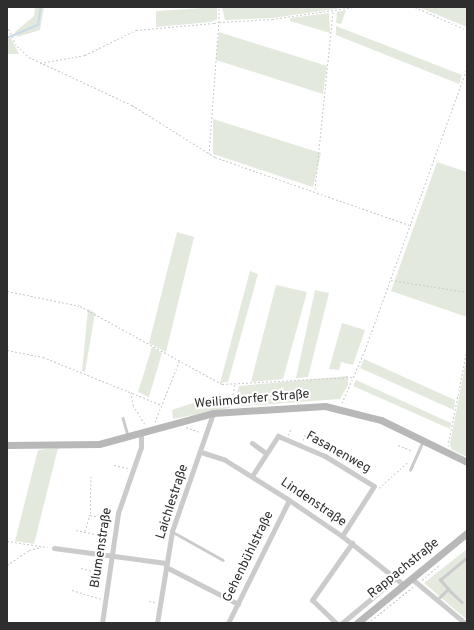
<!DOCTYPE html>
<html>
<head>
<meta charset="utf-8">
<style>
  body { margin:0 }
  #map { position:relative; width:474px; height:630px; overflow:hidden; background:#fff; font-family:Overpass,sans-serif }
  div>[style] { position:absolute }
  .green>* { inset:0; background:#e3eadd }
  .stream>* { height:1.5px; margin:-0.75px; padding:0 0.75px; transform-origin:0.75px; border-radius:0.75px; background:#cadae9 }
  .path>* { height:1px; margin-top:-0.5px; transform-origin:0; background:repeating-linear-gradient(90deg,#cbcbcb 0 2px,transparent 0 4px) }
  .lane>* { height:2.5px; margin:-1.25px; padding:0 1.25px; transform-origin:1.25px; border-radius:1.25px; background:#cbcbcb }
  .street>* { height:5px; margin:-2.5px; padding:0 2.5px; transform-origin:2.5px; border-radius:2.5px; background:#cbcbcb }
  .secondary>* { height:7px; margin:-3.5px; padding:0 3.5px; transform-origin:3.5px; border-radius:3.5px; background:#b8b8b8 }
  span { translate:-50% -50%; white-space:nowrap; text-align:center; line-height:1.15; -webkit-text-stroke:4px #fff; paint-order:stroke }
  .street-label { font-size:13px; color:#2e2e2e }
  .frame { position:absolute; inset:0; border:8px solid #2e2e2e; pointer-events:none }
</style>
</head>
<body>
<div id="map">
  <div class="green">
    <div style="clip-path:polygon(35px 7px,44px 7px,40px 30px,17px 37px,15px 32px,34px 16px)"></div>
    <div style="clip-path:polygon(217px 7px,217px 19px,211px 22px,156px 27px,156px 11px)"></div>
    <div style="clip-path:polygon(222px 7px,349px 7px,272px 18px,225px 20px)"></div>
    <div style="clip-path:polygon(420px 7px,467px 7px,467px 27px,423px 9px)"></div>
    <div style="clip-path:polygon(346px 10px,341px 24px,336px 23px,337px 12px)"></div>
    <div style="clip-path:polygon(329px 13px,330px 33px,290px 21px,290px 18px)"></div>
    <div style="clip-path:polygon(336px 26px,462px 75px,459px 84px,336px 35px)"></div>
    <div style="clip-path:polygon(219px 32px,327px 66px,323px 94px,216px 60px)"></div>
    <div style="clip-path:polygon(11px 38px,19px 54px,7px 54px,7px 39px)"></div>
    <div style="clip-path:polygon(213px 119px,321px 153px,313px 187px,213px 154px)"></div>
    <div style="clip-path:polygon(437px 162px,467px 172px,467px 317px,391px 291px)"></div>
    <div style="clip-path:polygon(177px 232px,194px 237px,166px 352px,149px 343px)"></div>
    <div style="clip-path:polygon(250px 271px,258px 274px,228px 382px,220px 383px)"></div>
    <div style="clip-path:polygon(276px 285px,307px 292px,283px 379px,251px 382px)"></div>
    <div style="clip-path:polygon(315px 290px,329px 293px,308px 377px,296px 378px)"></div>
    <div style="clip-path:polygon(88px 309px,95px 313px,85px 372px,82px 371px)"></div>
    <div style="clip-path:polygon(342px 323px,365px 330px,353px 365px,341px 362px,339px 370px,329px 369px)"></div>
    <div style="clip-path:polygon(152px 347px,162px 353px,149px 397px,138px 392px)"></div>
    <div style="clip-path:polygon(467px 355px,467px 457px,451px 449px,450px 444px)"></div>
    <div style="clip-path:polygon(364px 359px,455px 400px,454px 410px,360px 368px)"></div>
    <div style="clip-path:polygon(348px 376px,348px 385px,340px 399px,242px 406px,234px 402px,239px 386px)"></div>
    <div style="clip-path:polygon(356px 380px,451px 423px,450px 429px,353px 386px)"></div>
    <div style="clip-path:polygon(232px 400px,230px 408px,173px 419px,172px 410px,199px 401px)"></div>
    <div style="clip-path:polygon(58px 448px,34px 544px,15px 541px,38px 450px)"></div>
    <div style="clip-path:polygon(467px 549px,467px 620px,424px 583px)"></div>
  </div>
  <div class="stream">
    <div style="left:7px;top:38px;width:34px;rotate:-23deg"></div>
    <div style="left:38px;top:25px;width:18px;rotate:-81deg"></div>
  </div>
  <div class="path">
    <div style="left:407px;top:7px;width:7px"></div>
    <div style="left:415px;top:7px;width:57px;rotate:23.9deg"></div>
    <div style="left:7px;top:25px;width:23px;rotate:65deg"></div>
    <div style="left:17px;top:46px;width:16px;rotate:43deg"></div>
    <div style="left:29px;top:57px;width:114px;rotate:25deg"></div>
    <div style="left:132px;top:105px;width:98px;rotate:32.1deg"></div>
    <div style="left:215px;top:157px;width:206px;rotate:19.3deg"></div>
    <div style="left:40px;top:63px;width:46px;rotate:-10.1deg"></div>
    <div style="left:85px;top:55px;width:57px;rotate:-26.1deg"></div>
    <div style="left:136px;top:30px;width:78px;rotate:-5.1deg"></div>
    <div style="left:214px;top:23px;width:5px;rotate:-11deg"></div>
    <div style="left:219px;top:22px;width:15px;rotate:-90deg"></div>
    <div style="left:209px;top:154px;width:132px;rotate:-85.7deg"></div>
    <div style="left:219px;top:22px;width:53px;rotate:-3.2deg"></div>
    <div style="left:272px;top:19px;width:83px;rotate:-8.3deg"></div>
    <div style="left:315px;top:189px;width:179px;rotate:-84.2deg"></div>
    <div style="left:391px;top:280px;width:77px;rotate:9deg"></div>
    <div style="left:7px;top:291px;width:75px;rotate:11.6deg"></div>
    <div style="left:80px;top:306px;width:162px;rotate:28.8deg"></div>
    <div style="left:222px;top:384px;width:132px;rotate:-3deg"></div>
    <div style="left:7px;top:350px;width:37px;rotate:11deg"></div>
    <div style="left:43px;top:357px;width:128px;rotate:22deg"></div>
    <div style="left:131px;top:392px;width:13px;rotate:81deg"></div>
    <div style="left:133px;top:405px;width:22px;rotate:58deg"></div>
    <div style="left:342px;top:403px;width:58px;rotate:-66.5deg"></div>
    <div style="left:365px;top:350px;width:300px;rotate:-70.1deg"></div>
    <div style="left:231px;top:406px;width:22px;rotate:-80deg"></div>
    <div style="left:155px;top:422px;width:65px;rotate:-68.2deg"></div>
    <div style="left:186px;top:427px;width:15px;rotate:20deg"></div>
    <div style="left:288px;top:435px;width:7px;rotate:-63deg"></div>
    <div style="left:303px;top:440px;width:8px;rotate:-67deg"></div>
    <div style="left:398px;top:445px;width:16px;rotate:22deg"></div>
    <div style="left:448px;top:446px;width:99px;rotate:-78.9deg"></div>
    <div style="left:114px;top:465px;width:14px;rotate:12deg"></div>
    <div style="left:91px;top:476px;width:39px;rotate:91deg"></div>
    <div style="left:90px;top:515px;width:23px;rotate:13deg"></div>
    <div style="left:379px;top:488px;width:40px;rotate:-42deg"></div>
    <div style="left:76px;top:530px;width:33px;rotate:12deg"></div>
    <div style="left:85px;top:531px;width:17px;rotate:-73deg"></div>
    <div style="left:7px;top:541px;width:41px;rotate:8.3deg"></div>
    <div style="left:7px;top:565px;width:27px;rotate:-34deg"></div>
    <div style="left:29px;top:550px;width:13px;rotate:-13deg"></div>
    <div style="left:81px;top:568px;width:23px;rotate:15deg"></div>
    <div style="left:422px;top:580px;width:23px;rotate:-41deg"></div>
    <div style="left:72px;top:590px;width:30px;rotate:17deg"></div>
    <div style="left:149px;top:601px;width:6px;rotate:9deg"></div>
    <div style="left:368px;top:623px;width:58px;rotate:-38.7deg"></div>
  </div>
  <div class="lane">
    <div style="left:123px;top:418px;width:19px;rotate:74deg"></div>
    <div style="left:410px;top:470px;width:32px;rotate:-66deg"></div>
    <div style="left:173px;top:532px;width:57px;rotate:29.2deg"></div>
    <div style="left:448px;top:589px;width:19px;rotate:43deg"></div>
    <div style="left:437px;top:600px;width:16px;rotate:-45deg"></div>
    <div style="left:448px;top:589px;width:12px;rotate:-132deg"></div>
    <div style="left:440px;top:580px;width:35px;rotate:-40deg"></div>
  </div>
  <div class="street">
    <div style="left:252px;top:443px;width:17px;rotate:36deg"></div>
    <div style="left:201px;top:452px;width:25px;rotate:18deg"></div>
    <div style="left:225px;top:460px;width:75px;rotate:32deg"></div>
    <div style="left:289px;top:500px;width:64px;rotate:34.2deg"></div>
    <div style="left:342px;top:536px;width:79px;rotate:38.3deg"></div>
    <div style="left:252px;top:476px;width:48px;rotate:-57deg"></div>
    <div style="left:278px;top:436px;width:51px;rotate:23.1deg"></div>
    <div style="left:325px;top:456px;width:57px;rotate:31.5deg"></div>
    <div style="left:374px;top:486px;width:59px;rotate:122.6deg"></div>
    <div style="left:54px;top:548px;width:113px;rotate:7.6deg"></div>
    <div style="left:166px;top:567px;width:81px;rotate:27.2deg"></div>
    <div style="left:412px;top:579px;width:69px;rotate:39.7deg"></div>
    <div style="left:102px;top:623px;width:111px;rotate:-81.7deg"></div>
    <div style="left:118px;top:513px;width:70px;rotate:-70.8deg"></div>
    <div style="left:141px;top:447px;width:15px;rotate:-90deg"></div>
    <div style="left:157px;top:623px;width:93px;rotate:-80.7deg"></div>
    <div style="left:172px;top:531px;width:125px;rotate:-70.8deg"></div>
    <div style="left:228px;top:623px;width:137px;rotate:-63.6deg"></div>
    <div style="left:336px;top:623px;width:33px;rotate:-136deg"></div>
    <div style="left:312px;top:600px;width:70px;rotate:-54.9deg"></div>
    <div style="left:342px;top:623px;width:70px;rotate:-39.8deg"></div>
  </div>
  <div class="secondary">
    <div style="left:7px;top:445px;width:92px;rotate:-0.6deg"></div>
    <div style="left:99px;top:444px;width:118px;rotate:-15.2deg"></div>
    <div style="left:213px;top:413px;width:112px;rotate:-3.6deg"></div>
    <div style="left:325px;top:406px;width:58px;rotate:14deg"></div>
    <div style="left:381px;top:420px;width:96px;rotate:26deg"></div>
    <div style="left:357px;top:623px;width:142px;rotate:-39.3deg"></div>
  </div>
  <div class="street-label">
    <span style="left:252px;top:400px;rotate:-5deg">Weilimdorfer Straße</span>
    <span style="left:338px;top:453px;rotate:29deg">Fasanenweg</span>
    <span style="left:173px;top:502px;rotate:-72deg">Laichlestraße</span>
    <span style="left:313px;top:503px;rotate:34deg">Lindenstraße</span>
    <span style="left:102px;top:548px;rotate:-81deg">Blumenstraße</span>
    <span style="left:249px;top:557px;rotate:-64deg">Gehenbühlstraße</span>
    <span style="left:404px;top:569px;rotate:-39deg">Rappachstraße</span>
  </div>
  <div class="frame"></div>
</div>
</body>
</html>
